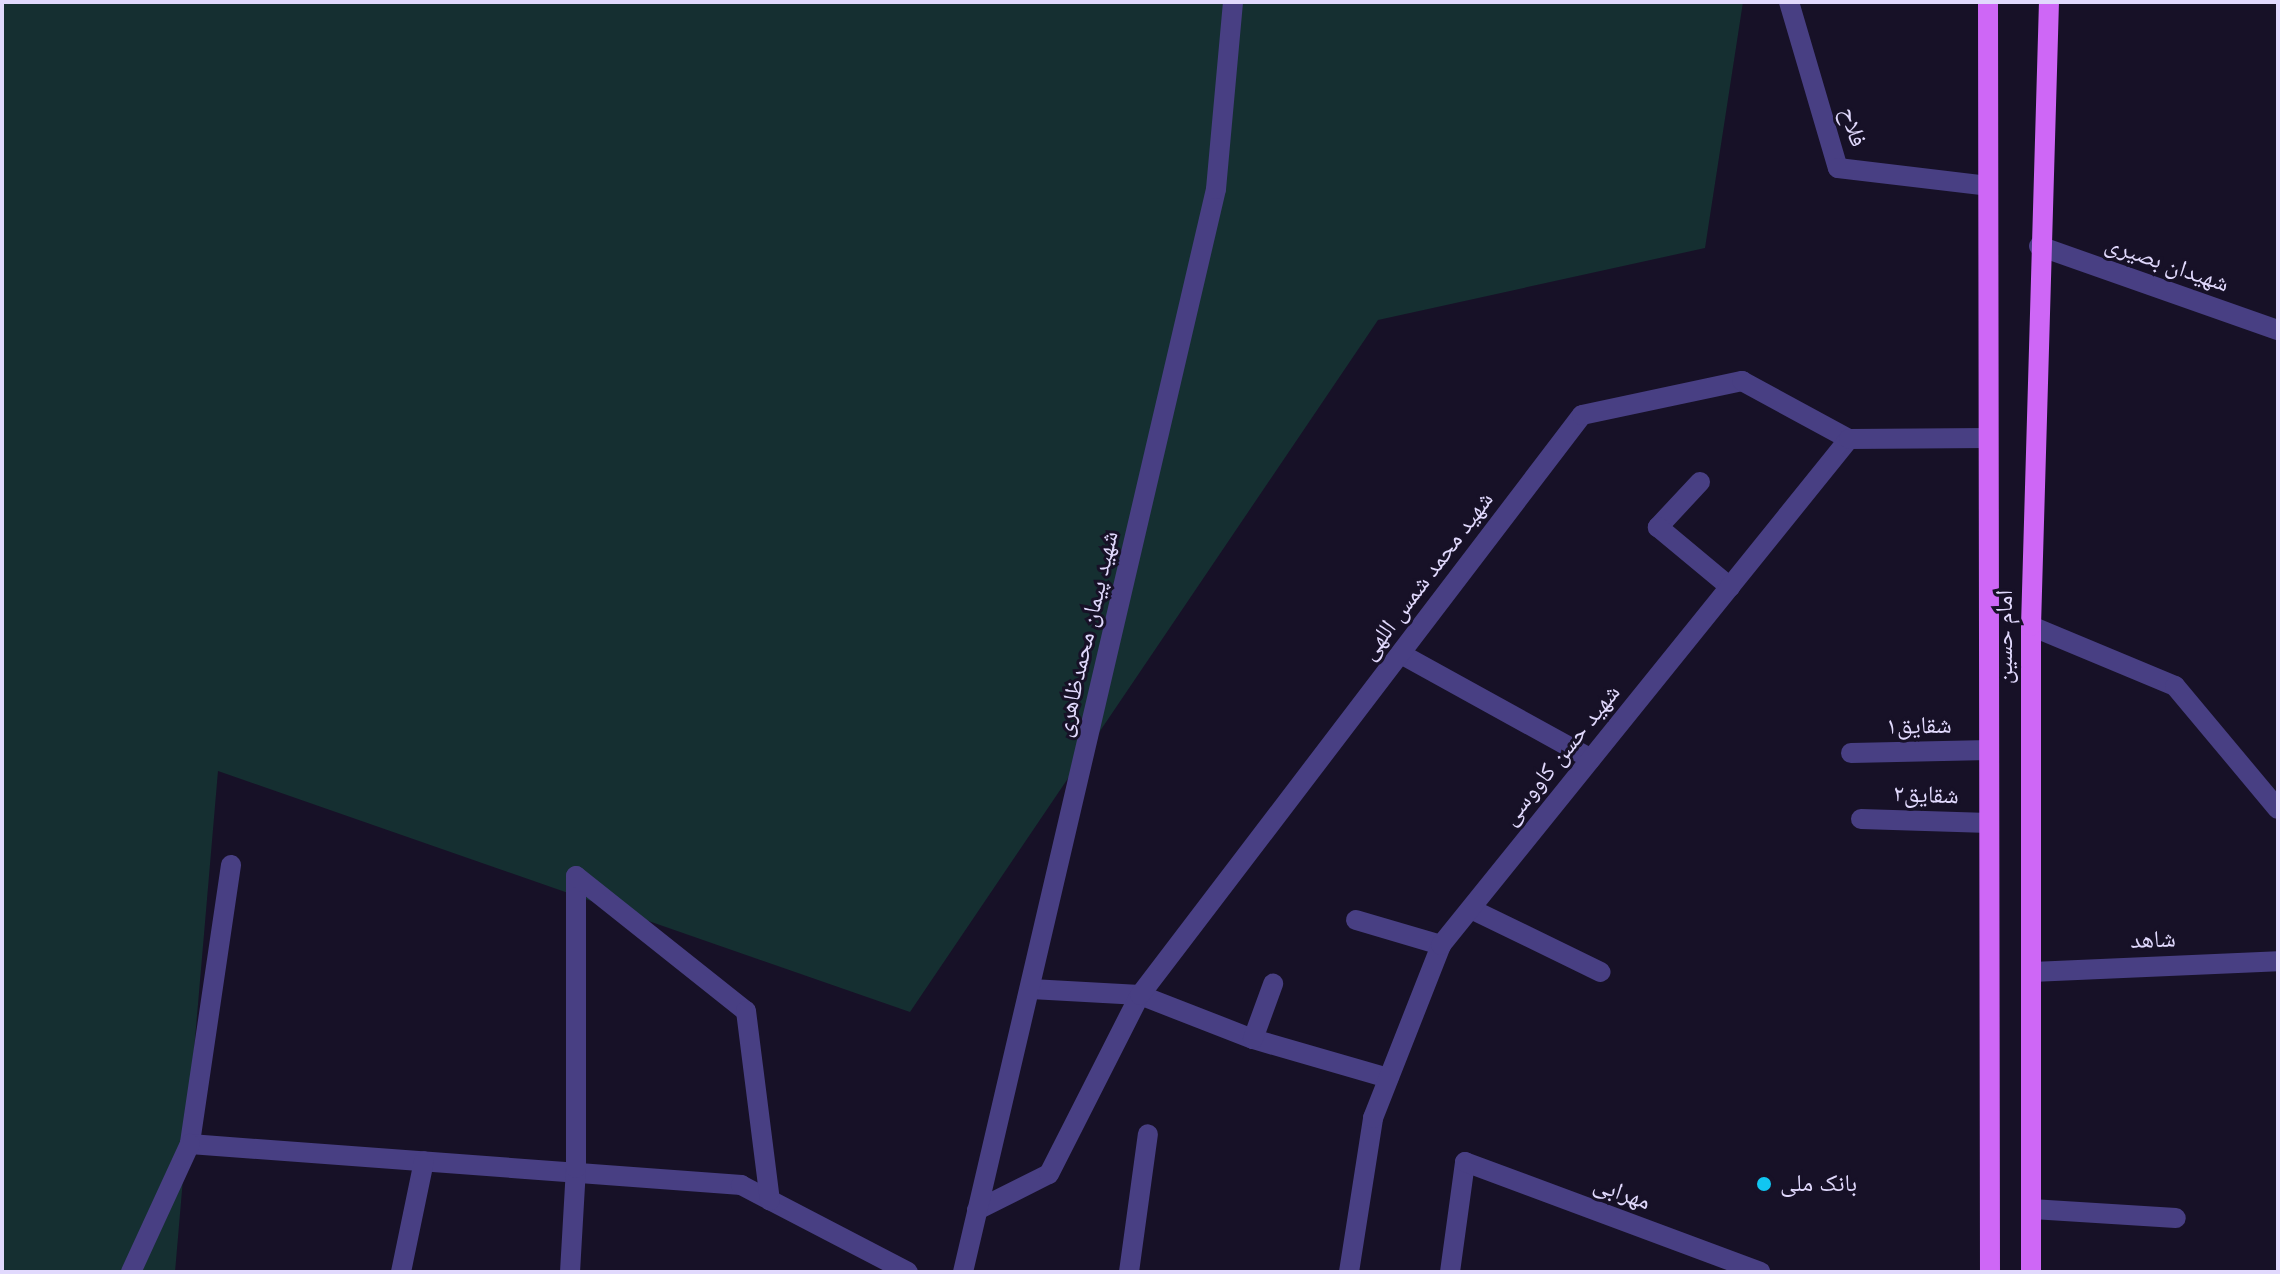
<!DOCTYPE html>
<html>
<head>
<meta charset="utf-8">
<style>
  body { margin:0 }
  #map { position:relative; width:2280px; height:1274px; overflow:hidden; background:#171127; font-family:Roboto,"Noto Naskh Arabic",sans-serif }
  div>[style] { position:absolute }
  .green>* { inset:0; background:#152f31 }
  .street>* { height:20px; margin:-10px; padding:0 10px; transform-origin:10px; border-radius:10px; background:#483f83 }
  .primary>* { height:20px; margin:-10px; padding:0 10px; transform-origin:10px; border-radius:10px; background:#ce67f6 }
  .dots>* { width:22px; height:22px; translate:-50% -50%; box-sizing:border-box; border:4px solid #171127; border-radius:50% }
  span { translate:-50% -50%; white-space:nowrap; text-align:center; line-height:1.15; -webkit-text-stroke:6px #171127; paint-order:stroke }
  .street-label { font-size:24px; color:#e1d9fd }
  .poi-label { font-size:24px; color:#e1d9fd }
  .left { translate:0 -50%; text-align:left }
  .frame { position:absolute; inset:0; border:4px solid #e1d9fd; pointer-events:none }
</style>
</head>
<body>
<div id="map">
  <div class="green">
    <div style="clip-path:polygon(2px 2px,1743px 2px,1705px 248px,1378px 320px,910px 1012px,218px 771px,175px 1272px,2px 1272px)"></div>
  </div>
  <div class="street">
    <div style="left:1789px;top:2px;width:173px;rotate:73.6deg"></div>
    <div style="left:1838px;top:168px;width:151px;rotate:6.8deg"></div>
    <div style="left:2039px;top:246px;width:253px;rotate:19.4deg"></div>
    <div style="left:1700px;top:482px;width:62px;rotate:133deg"></div>
    <div style="left:1658px;top:527px;width:94px;rotate:39.8deg"></div>
    <div style="left:2031px;top:626px;width:156px;rotate:22.6deg"></div>
    <div style="left:2175px;top:686px;width:160px;rotate:50.1deg"></div>
    <div style="left:1401px;top:654px;width:217px;rotate:28.9deg"></div>
    <div style="left:1851px;top:753px;width:138px;rotate:-1.2deg"></div>
    <div style="left:1861px;top:819px;width:128px;rotate:1.8deg"></div>
    <div style="left:231px;top:865px;width:282px;rotate:98.4deg"></div>
    <div style="left:190px;top:1144px;width:553px;rotate:4.26deg"></div>
    <div style="left:741px;top:1185px;width:188px;rotate:27.5deg"></div>
    <div style="left:1471px;top:909px;width:144px;rotate:25.9deg"></div>
    <div style="left:1356px;top:920px;width:89px;rotate:16.4deg"></div>
    <div style="left:2031px;top:972px;width:247px;rotate:-2.5deg"></div>
    <div style="left:1031px;top:989px;width:109px;rotate:3.2deg"></div>
    <div style="left:1140px;top:995px;width:121px;rotate:21.3deg"></div>
    <div style="left:1253px;top:1039px;width:141px;rotate:16.1deg"></div>
    <div style="left:1253px;top:1039px;width:59px;rotate:-70deg"></div>
    <div style="left:2031px;top:1209px;width:145px;rotate:3.6deg"></div>
    <div style="left:977px;top:1210px;width:80px;rotate:-26.6deg"></div>
    <div style="left:1049px;top:1174px;width:201px;rotate:-63.1deg"></div>
    <div style="left:1140px;top:995px;width:729px;rotate:-52.69deg"></div>
    <div style="left:1582px;top:415px;width:164px;rotate:-12deg"></div>
    <div style="left:1742px;top:381px;width:122px;rotate:28.5deg"></div>
    <div style="left:131px;top:1272px;width:141px;rotate:-65.3deg"></div>
    <div style="left:401px;top:1272px;width:113px;rotate:-78.3deg"></div>
    <div style="left:570px;top:1272px;width:104px;rotate:-86.7deg"></div>
    <div style="left:576px;top:1168px;width:292px;rotate:-90deg"></div>
    <div style="left:576px;top:876px;width:217px;rotate:38.5deg"></div>
    <div style="left:746px;top:1011px;width:191px;rotate:82.8deg"></div>
    <div style="left:963px;top:1272px;width:1112px;rotate:-76.85deg"></div>
    <div style="left:1216px;top:189px;width:188px;rotate:-84.8deg"></div>
    <div style="left:1129px;top:1272px;width:139px;rotate:-82.2deg"></div>
    <div style="left:1349px;top:1272px;width:156px;rotate:-81.1deg"></div>
    <div style="left:1373px;top:1118px;width:186px;rotate:-68.5deg"></div>
    <div style="left:1441px;top:945px;width:650px;rotate:-51.12deg"></div>
    <div style="left:1849px;top:439px;width:139px;rotate:-0.4deg"></div>
    <div style="left:1450px;top:1272px;width:111px;rotate:-82.2deg"></div>
    <div style="left:1465px;top:1162px;width:315px;rotate:20.4deg"></div>
  </div>
  <div class="primary">
    <div style="left:1988px;top:2px;width:1270px;rotate:89.91deg"></div>
    <div style="left:2031px;top:1272px;width:646px;rotate:-90deg"></div>
    <div style="left:2031px;top:626px;width:624px;rotate:-88.35deg"></div>
  </div>
  <div class="dots">
    <div style="left:1764px;top:1184px;background:#11c6f1"></div>
  </div>
  <div class="street-label">
    <span style="left:1853px;top:127px;rotate:73deg">فلاح</span>
    <span style="left:2167px;top:264px;rotate:19deg">شهیدان بصیری</span>
    <span style="left:1427px;top:576px;rotate:-53deg">شهید محمد شمس اللهی</span>
    <span style="left:1087px;top:634px;rotate:-77deg">شهید پیمان محمدظاهری</span>
    <span style="left:2005px;top:637px;rotate:-90deg">امام حسین</span>
    <span style="left:1919px;top:726px;rotate:-1deg">شقایق۱</span>
    <span style="left:1561px;top:755px;rotate:-51deg">شهید حسن کاووسی</span>
    <span style="left:1926px;top:795px;rotate:2deg">شقایق۲</span>
    <span style="left:2153px;top:940px;rotate:-2deg">شاهد</span>
    <span style="left:1622px;top:1193px;rotate:20deg">مهرابی</span>
  </div>
  <div class="poi-label">
    <span class="left" style="left:1780px;top:1184px">بانک ملی</span>
  </div>
  <div class="frame"></div>
</div>
</body>
</html>
